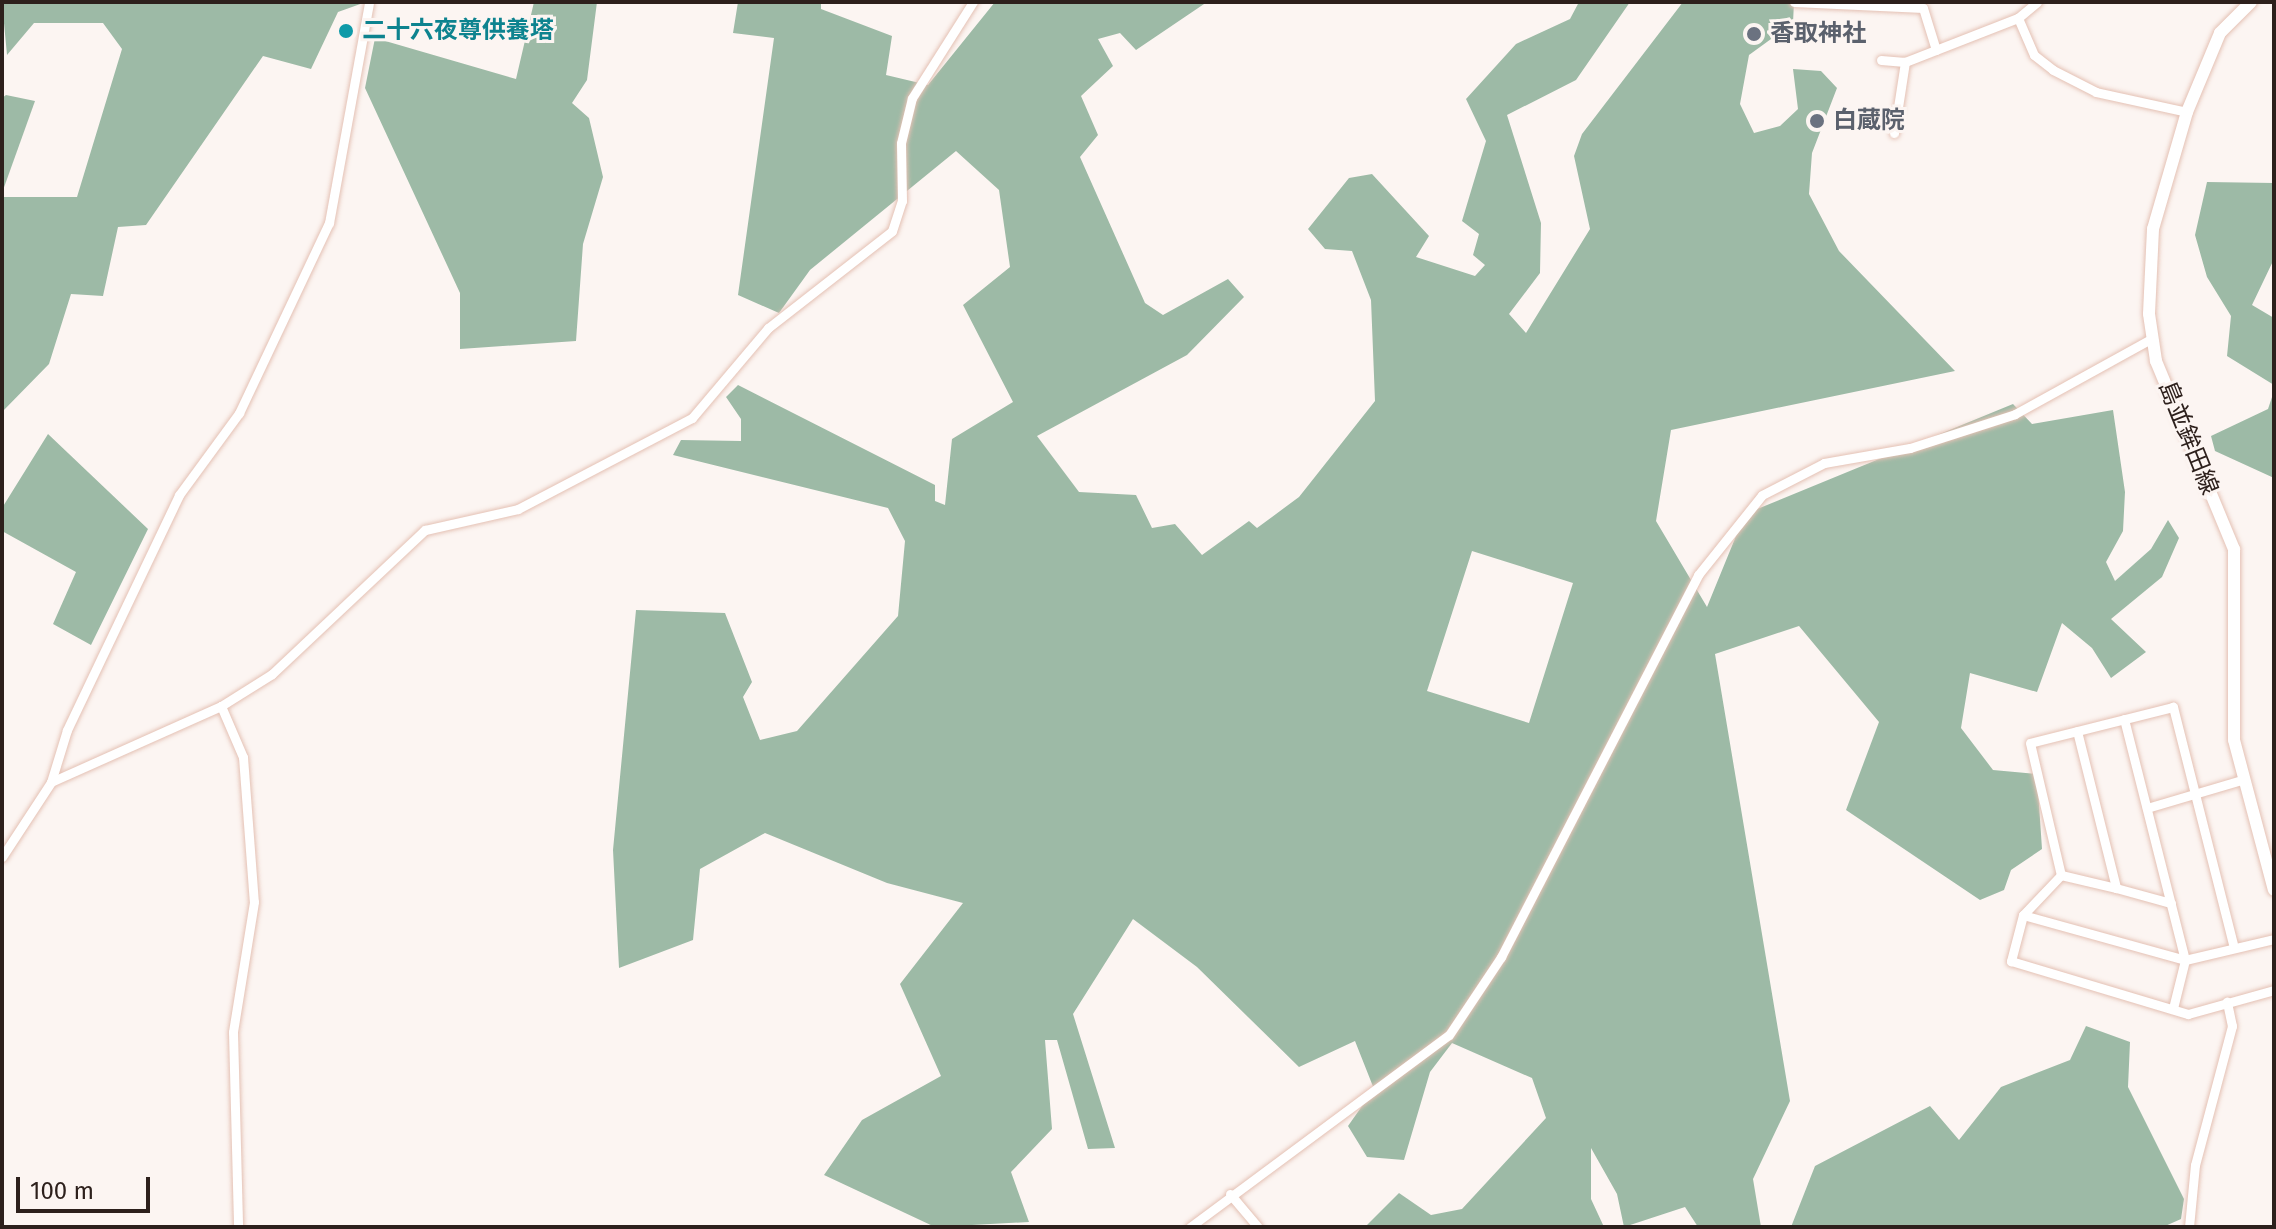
<!DOCTYPE html>
<html>
<head>
<meta charset="utf-8">
<style>
  body { margin:0 }
  #map { position:relative; width:2276px; height:1229px; overflow:hidden; background:#fcf5f2; font-family:"Fira Sans","Noto Sans JP",sans-serif }
  div>[style] { position:absolute }
  .forest>* { inset:0; background:#9dbaa6 }
  .roads { filter:drop-shadow(0 0 2px #e4c1b4) drop-shadow(0 0 2px #e4c1b4) }
  .minor>* { height:9px; margin:-4.5px; padding:0 4.5px; transform-origin:4.5px; border-radius:4.5px; background:#fff }
  .major>* { height:12px; margin:-6px; padding:0 6px; transform-origin:6px; border-radius:6px; background:#fff }
  .dots>* { width:22px; height:22px; translate:-50% -50%; box-sizing:border-box; border:4px solid #fcf5f2; border-radius:50% }
  span { translate:-50% -50%; white-space:nowrap; text-align:center; line-height:1.15; -webkit-text-stroke:6px #fcf5f2; paint-order:stroke }
  .culture-label { font-size:24px; color:#0d838f; font-weight:700 }
  .left { translate:0 -50%; text-align:left }
  .worship-label { font-size:24px; color:#5b616d; font-weight:700 }
  .street-label { font-size:24px; color:#2d201c }
  .frame { position:absolute; inset:0; border:4px solid #2d201c; pointer-events:none }
  .scale { position:absolute; left:16px; top:1177px; width:134px; height:36px; box-sizing:border-box; border:4px solid #2d201c; border-top:0; padding-left:10px; font-size:24px; line-height:28px; white-space:nowrap; color:#2d201c; -webkit-text-stroke:6px #fcf5f2; paint-order:stroke }
</style>
</head>
<body>
<div id="map">
  <div class="forest">
    <div style="clip-path:polygon(2px 2px,366px 2px,338px 12px,311px 69px,263px 56px,146px 225px,118px 227px,103px 296px,71px 294px,49px 364px,2px 412px,2px 197px,77px 197px,122px 49px,103px 23px,34px 23px,7px 55px)"></div>
    <div style="clip-path:polygon(534px 2px,597px 2px,587px 80px,572px 103px,589px 118px,603px 177px,583px 244px,576px 341px,460px 349px,460px 293px,365px 88px,375px 38px,516px 79px)"></div>
    <div style="clip-path:polygon(evenodd,738px 2px,821px 2px,821px 9px,892px 36px,886px 75px,928px 85px,995px 2px,1207px 2px,1136px 50px,1120px 33px,1098px 39px,1113px 66px,1081px 96px,1098px 135px,1080px 157px,1145px 303px,1163px 315px,1228px 279px,1244px 297px,1187px 355px,1037px 436px,1079px 492px,1136px 495px,1152px 528px,1175px 524px,1202px 555px,1249px 521px,1257px 528px,1299px 497px,1375px 401px,1371px 300px,1352px 251px,1325px 249px,1308px 229px,1349px 178px,1372px 174px,1429px 236px,1416px 257px,1475px 276px,1485px 265px,1473px 255px,1479px 234px,1462px 221px,1486px 141px,1466px 99px,1516px 44px,1570px 19px,1579px 2px,1630px 2px,1576px 80px,1507px 115px,1541px 223px,1540px 273px,1509px 314px,1526px 333px,1590px 229px,1574px 156px,1582px 134px,1683px 2px,1794px 2px,1793px 23px,1749px 55px,1740px 104px,1754px 133px,1780px 126px,1798px 109px,1793px 69px,1821px 71px,1837px 88px,1812px 153px,1809px 194px,1839px 251px,1955px 371px,1671px 430px,1656px 521px,1707px 607px,1745px 514px,2013px 404px,2032px 424px,2113px 410px,2125px 492px,2123px 531px,2106px 562px,2115px 581px,2151px 549px,2168px 520px,2179px 538px,2162px 577px,2111px 619px,2146px 652px,2111px 678px,2092px 648px,2062px 623px,2037px 692px,1970px 673px,1961px 728px,1993px 770px,2037px 774px,2042px 849px,2011px 870px,2004px 890px,1980px 900px,1846px 810px,1879px 722px,1799px 626px,1715px 654px,1790px 1101px,1753px 1179px,1761px 1227px,1698px 1227px,1685px 1207px,1624px 1227px,1617px 1194px,1591px 1148px,1591px 1199px,1604px 1227px,1365px 1227px,1399px 1193px,1431px 1215px,1462px 1209px,1546px 1118px,1532px 1078px,1452px 1043px,1430px 1072px,1404px 1160px,1367px 1157px,1348px 1126px,1374px 1089px,1355px 1041px,1299px 1067px,1197px 967px,1133px 919px,1073px 1014px,1115px 1148px,1088px 1149px,1057px 1040px,1045px 1040px,1052px 1129px,1011px 1172px,1029px 1222px,935px 1227px,824px 1175px,862px 1120px,941px 1076px,900px 984px,963px 903px,887px 883px,765px 833px,700px 869px,693px 940px,619px 968px,613px 850px,636px 610px,725px 613px,752px 682px,743px 697px,760px 740px,797px 731px,898px 616px,905px 541px,888px 508px,673px 455px,681px 440px,741px 441px,741px 419px,726px 397px,738px 385px,935px 485px,935px 501px,945px 505px,952px 439px,1013px 402px,963px 305px,1010px 267px,999px 190px,956px 151px,810px 270px,779px 313px,738px 295px,774px 38px,733px 33px,738px 2px,1472px 551px,1573px 583px,1529px 723px,1427px 691px,1472px 551px)"></div>
    <div style="clip-path:polygon(6px 95px,35px 101px,2px 193px,2px 98px)"></div>
    <div style="clip-path:polygon(2207px 182px,2274px 183px,2274px 259px,2252px 305px,2274px 318px,2274px 385px,2227px 356px,2231px 316px,2207px 277px,2195px 235px)"></div>
    <div style="clip-path:polygon(2274px 391px,2274px 478px,2215px 451px,2211px 436px,2268px 409px)"></div>
    <div style="clip-path:polygon(48px 434px,148px 529px,91px 645px,53px 624px,76px 572px,2px 531px,2px 508px)"></div>
    <div style="clip-path:polygon(2086px 1026px,2130px 1042px,2128px 1087px,2184px 1199px,2181px 1219px,2163px 1227px,1791px 1227px,1815px 1166px,1930px 1106px,1959px 1140px,2001px 1087px,2070px 1060px)"></div>
  </div>
  <div class="roads">
    <div class="minor">
      <div style="left:1794px;top:2px;width:129px;rotate:2.7deg"></div>
      <div style="left:1923px;top:8px;width:44px;rotate:72.8deg"></div>
      <div style="left:2018px;top:18px;width:40px;rotate:66.6deg"></div>
      <div style="left:2034px;top:55px;width:24px;rotate:38deg"></div>
      <div style="left:2053px;top:70px;width:48px;rotate:27.1deg"></div>
      <div style="left:2096px;top:92px;width:93px;rotate:12.4deg"></div>
      <div style="left:1881px;top:60px;width:24px;rotate:5deg"></div>
      <div style="left:1905px;top:62px;width:121px;rotate:-21.3deg"></div>
      <div style="left:2018px;top:18px;width:25px;rotate:-40deg"></div>
      <div style="left:1894px;top:133px;width:72px;rotate:-81.2deg"></div>
      <div style="left:221px;top:706px;width:56px;rotate:66.7deg"></div>
      <div style="left:243px;top:757px;width:145px;rotate:85.7deg"></div>
      <div style="left:254px;top:902px;width:132px;rotate:99.2deg"></div>
      <div style="left:233px;top:1032px;width:195px;rotate:88.5deg"></div>
      <div style="left:2124px;top:719px;width:249px;rotate:75.8deg"></div>
      <div style="left:2185px;top:960px;width:49px;rotate:104deg"></div>
      <div style="left:2077px;top:731px;width:162px;rotate:76deg"></div>
      <div style="left:2116px;top:888px;width:57px;rotate:15.3deg"></div>
      <div style="left:51px;top:782px;width:186px;rotate:-24.1deg"></div>
      <div style="left:221px;top:706px;width:60px;rotate:-32.1deg"></div>
      <div style="left:272px;top:674px;width:210px;rotate:-43.3deg"></div>
      <div style="left:425px;top:530px;width:95px;rotate:-12.7deg"></div>
      <div style="left:518px;top:509px;width:196px;rotate:-27.6deg"></div>
      <div style="left:692px;top:418px;width:118px;rotate:-49.8deg"></div>
      <div style="left:768px;top:328px;width:157px;rotate:-38deg"></div>
      <div style="left:892px;top:231px;width:32px;rotate:-72deg"></div>
      <div style="left:902px;top:201px;width:58px;rotate:-91deg"></div>
      <div style="left:901px;top:143px;width:46px;rotate:-76.3deg"></div>
      <div style="left:912px;top:98px;width:114px;rotate:-57.6deg"></div>
      <div style="left:2147px;top:808px;width:102px;rotate:-16.5deg"></div>
      <div style="left:2px;top:857px;width:90px;rotate:-56.8deg"></div>
      <div style="left:51px;top:782px;width:54px;rotate:-72.9deg"></div>
      <div style="left:67px;top:730px;width:260px;rotate:-64.5deg"></div>
      <div style="left:179px;top:495px;width:102px;rotate:-53.8deg"></div>
      <div style="left:239px;top:413px;width:210px;rotate:-64.7deg"></div>
      <div style="left:329px;top:223px;width:225px;rotate:-79.7deg"></div>
      <div style="left:2061px;top:875px;width:57px;rotate:13.3deg"></div>
      <div style="left:2023px;top:915px;width:168px;rotate:15.5deg"></div>
      <div style="left:2185px;top:960px;width:91px;rotate:-13.3deg"></div>
      <div style="left:2234px;top:948px;width:249px;rotate:-104.2deg"></div>
      <div style="left:2173px;top:707px;width:147px;rotate:165.9deg"></div>
      <div style="left:2030px;top:743px;width:136px;rotate:76.8deg"></div>
      <div style="left:2061px;top:875px;width:55px;rotate:133.5deg"></div>
      <div style="left:2023px;top:915px;width:48px;rotate:104.6deg"></div>
      <div style="left:2011px;top:961px;width:185px;rotate:16.7deg"></div>
      <div style="left:2188px;top:1014px;width:89px;rotate:-15.6deg"></div>
      <div style="left:1230px;top:1194px;width:43px;rotate:49.7deg"></div>
      <div style="left:1190px;top:1227px;width:322px;rotate:-36.6deg"></div>
      <div style="left:1449px;top:1035px;width:94px;rotate:-56.3deg"></div>
      <div style="left:1501px;top:957px;width:430px;rotate:-62.7deg"></div>
      <div style="left:1698px;top:575px;width:102px;rotate:-51.3deg"></div>
      <div style="left:1762px;top:495px;width:70px;rotate:-27.3deg"></div>
      <div style="left:1824px;top:463px;width:87px;rotate:-9.9deg"></div>
      <div style="left:1910px;top:448px;width:110px;rotate:-17.9deg"></div>
      <div style="left:2015px;top:414px;width:155px;rotate:-28.9deg"></div>
      <div style="left:2189px;top:1227px;width:62px;rotate:-84.5deg"></div>
      <div style="left:2195px;top:1165px;width:144px;rotate:-75.1deg"></div>
      <div style="left:2232px;top:1026px;width:25px;rotate:-102deg"></div>
    </div>
    <div class="major">
      <div style="left:2251px;top:2px;width:44px;rotate:135deg"></div>
      <div style="left:2220px;top:33px;width:86px;rotate:112.7deg"></div>
      <div style="left:2187px;top:112px;width:122px;rotate:106.2deg"></div>
      <div style="left:2153px;top:229px;width:85px;rotate:92.7deg"></div>
      <div style="left:2149px;top:314px;width:48px;rotate:81.5deg"></div>
      <div style="left:2156px;top:361px;width:204px;rotate:67.5deg"></div>
      <div style="left:2234px;top:549px;width:191px;rotate:90deg"></div>
      <div style="left:2234px;top:740px;width:155px;rotate:75.1deg"></div>
    </div>
  </div>
  <div class="dots">
    <div style="left:346px;top:31px;background:#0f9aa8"></div>
    <div style="left:1754px;top:34px;background:#6b7280"></div>
    <div style="left:1817px;top:121px;background:#6b7280"></div>
  </div>
  <div class="culture-label">
    <span class="left" style="left:362px;top:31px">二十六夜尊供養塔</span>
  </div>
  <div class="worship-label">
    <span class="left" style="left:1770px;top:34px">香取神社</span>
    <span class="left" style="left:1833px;top:121px">白蔵院</span>
  </div>
  <div class="street-label">
    <span style="left:2188px;top:438px;rotate:68deg">島並鉾田線</span>
  </div>
  <div class="frame"></div>
  <div class="scale">100 m</div>
</div>
</body>
</html>
